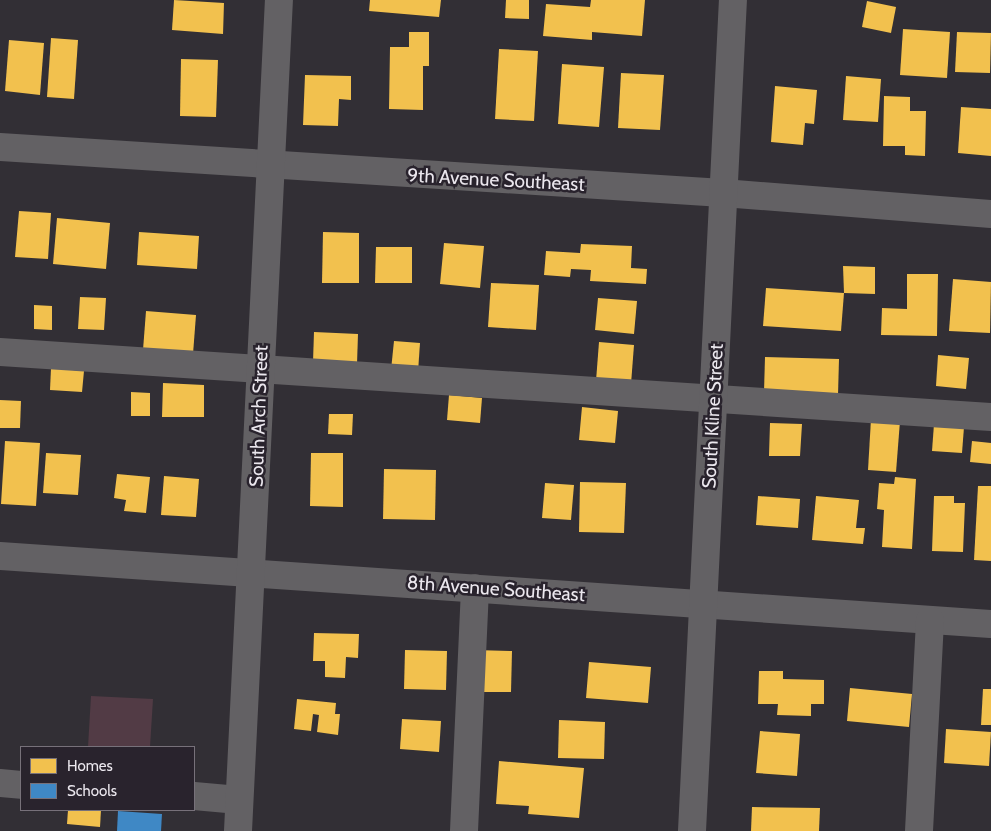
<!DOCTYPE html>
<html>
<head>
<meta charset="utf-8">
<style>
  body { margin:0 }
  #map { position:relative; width:991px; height:831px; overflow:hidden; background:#322f35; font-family:Cabin,sans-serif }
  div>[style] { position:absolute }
  .green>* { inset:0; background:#523b45 }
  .homes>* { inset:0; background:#f2c14e }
  .schools>* { inset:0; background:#3f88c5 }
  .minor>* { height:28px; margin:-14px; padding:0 14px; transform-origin:14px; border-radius:14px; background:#636164 }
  span { translate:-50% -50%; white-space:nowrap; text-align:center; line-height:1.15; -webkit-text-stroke:5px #29232d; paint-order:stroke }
  .street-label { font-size:19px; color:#ebe7ee }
  .legend { position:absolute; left:20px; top:746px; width:175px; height:65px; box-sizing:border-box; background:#29232d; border:1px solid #77717a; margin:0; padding:6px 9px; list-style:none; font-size:15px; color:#ebe7ee }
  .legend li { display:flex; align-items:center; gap:10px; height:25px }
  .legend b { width:25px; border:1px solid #77717a }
</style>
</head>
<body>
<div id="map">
  <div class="green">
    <div style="clip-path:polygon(91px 696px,153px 699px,150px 747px,88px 747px)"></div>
  </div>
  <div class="homes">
    <div style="clip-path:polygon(174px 0,224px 3px,223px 34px,172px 30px)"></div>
    <div style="clip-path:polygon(370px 0,441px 0,439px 17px,369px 11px)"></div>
    <div style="clip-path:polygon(506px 0,529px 0,529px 19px,505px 18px)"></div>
    <div style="clip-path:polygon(591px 0,645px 0,642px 36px,592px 32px,592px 40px,543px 36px,546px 4px,590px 7px)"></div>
    <div style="clip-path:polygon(867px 1px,896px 7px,891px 33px,862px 27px)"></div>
    <div style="clip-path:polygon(903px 29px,950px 32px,947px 78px,900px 75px)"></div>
    <div style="clip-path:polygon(409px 32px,429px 32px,429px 66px,423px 66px,423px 110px,389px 109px,390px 47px,409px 47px)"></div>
    <div style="clip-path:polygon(957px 32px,991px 33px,990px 73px,955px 72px)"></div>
    <div style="clip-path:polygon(51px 38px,78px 40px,74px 99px,47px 97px)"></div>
    <div style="clip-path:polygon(9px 40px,44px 43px,40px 95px,5px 91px)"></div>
    <div style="clip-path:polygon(499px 49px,538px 51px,534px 121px,495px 119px)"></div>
    <div style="clip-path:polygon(181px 59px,218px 60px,216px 117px,180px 116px)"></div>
    <div style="clip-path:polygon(562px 64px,604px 67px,599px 127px,558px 124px)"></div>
    <div style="clip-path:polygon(621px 73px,664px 75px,660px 130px,618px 128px)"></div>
    <div style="clip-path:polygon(305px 75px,351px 76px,351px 100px,339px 99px,338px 126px,303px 125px)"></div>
    <div style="clip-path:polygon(846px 76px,881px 79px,878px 122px,843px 120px)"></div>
    <div style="clip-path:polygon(775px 86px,817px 90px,814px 124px,805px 123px,803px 145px,771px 142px)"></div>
    <div style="clip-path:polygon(884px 96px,910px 97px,910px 111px,926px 111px,925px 156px,905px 155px,905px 146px,883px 146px)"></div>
    <div style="clip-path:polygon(961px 107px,991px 109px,991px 156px,958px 153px)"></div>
    <div style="clip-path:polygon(19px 211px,51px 213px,48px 259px,15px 257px)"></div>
    <div style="clip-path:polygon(57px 218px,110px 223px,106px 269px,53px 264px)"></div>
    <div style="clip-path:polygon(139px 232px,199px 236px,197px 269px,137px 265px)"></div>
    <div style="clip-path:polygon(323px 232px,359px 233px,359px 283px,322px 283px)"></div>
    <div style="clip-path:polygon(444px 243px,484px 246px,480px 288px,440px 284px)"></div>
    <div style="clip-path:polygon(581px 244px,632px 246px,631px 268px,647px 269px,646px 284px,590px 281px,591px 270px,571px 269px,570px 277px,544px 275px,546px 251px,580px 253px)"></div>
    <div style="clip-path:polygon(376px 247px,412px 247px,412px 283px,375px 283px)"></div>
    <div style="clip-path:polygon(843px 266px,875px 267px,875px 294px,844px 293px)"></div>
    <div style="clip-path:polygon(907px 274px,938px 274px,937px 336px,881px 335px,882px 308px,907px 309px)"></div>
    <div style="clip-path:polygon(953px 279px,991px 282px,990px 333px,949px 331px)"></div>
    <div style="clip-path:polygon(491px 283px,539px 285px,536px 330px,488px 327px)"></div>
    <div style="clip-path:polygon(766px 288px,844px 293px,841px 331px,763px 326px)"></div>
    <div style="clip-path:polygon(80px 297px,106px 298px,104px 330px,78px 329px)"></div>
    <div style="clip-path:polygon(598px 298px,637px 301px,634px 334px,595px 330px)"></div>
    <div style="clip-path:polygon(34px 305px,52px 306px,52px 330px,34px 329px)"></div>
    <div style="clip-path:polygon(146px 311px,196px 315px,193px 354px,143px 350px)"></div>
    <div style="clip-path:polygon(314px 332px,358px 334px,357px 364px,313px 362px)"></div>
    <div style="clip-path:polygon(394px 341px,420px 343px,418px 372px,391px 370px)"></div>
    <div style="clip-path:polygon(599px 342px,634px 345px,631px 384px,596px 381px)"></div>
    <div style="clip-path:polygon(938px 355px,969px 358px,966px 389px,936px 386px)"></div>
    <div style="clip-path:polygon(765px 357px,839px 359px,838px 395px,764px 392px)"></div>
    <div style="clip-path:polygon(51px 368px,84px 371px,82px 392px,50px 390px)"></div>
    <div style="clip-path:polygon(163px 383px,204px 385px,204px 417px,162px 417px)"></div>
    <div style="clip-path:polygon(131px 392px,150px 393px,150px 416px,131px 416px)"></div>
    <div style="clip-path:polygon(449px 395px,482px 398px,480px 423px,447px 420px)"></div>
    <div style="clip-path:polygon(0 400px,21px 401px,20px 428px,0 428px)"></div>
    <div style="clip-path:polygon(582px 407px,618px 411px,615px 443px,579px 440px)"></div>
    <div style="clip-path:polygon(329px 414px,353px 414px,352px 435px,328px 434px)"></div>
    <div style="clip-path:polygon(871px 419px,900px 421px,896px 472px,868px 470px)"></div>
    <div style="clip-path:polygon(770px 423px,802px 424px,800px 456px,769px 456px)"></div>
    <div style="clip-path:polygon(934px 424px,964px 427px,962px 453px,932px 451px)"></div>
    <div style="clip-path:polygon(5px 441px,40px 443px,36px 506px,1px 504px)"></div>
    <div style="clip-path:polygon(972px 441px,991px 443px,991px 464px,970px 462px)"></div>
    <div style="clip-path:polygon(46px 453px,81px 455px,78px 495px,43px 493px)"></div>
    <div style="clip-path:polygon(311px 453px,343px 453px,343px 507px,310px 506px)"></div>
    <div style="clip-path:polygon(384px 469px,436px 470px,435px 520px,383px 519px)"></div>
    <div style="clip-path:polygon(117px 474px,150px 477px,146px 513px,124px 511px,126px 500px,114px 498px)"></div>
    <div style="clip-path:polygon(164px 476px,199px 479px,196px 517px,161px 515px)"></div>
    <div style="clip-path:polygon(895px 477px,916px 479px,912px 549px,882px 547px,884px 510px,877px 509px,879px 483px,894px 484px)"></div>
    <div style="clip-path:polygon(580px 482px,626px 483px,624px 533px,579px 532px)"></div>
    <div style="clip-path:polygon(545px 483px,574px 485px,571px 520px,542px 518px)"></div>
    <div style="clip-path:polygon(978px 486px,991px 486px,991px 561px,974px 560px)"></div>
    <div style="clip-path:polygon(758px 496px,800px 499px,798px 528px,756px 525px)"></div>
    <div style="clip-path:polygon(816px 496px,859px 500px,856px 528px,865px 528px,863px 544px,812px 540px)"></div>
    <div style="clip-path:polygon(934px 496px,954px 496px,954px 503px,965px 503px,963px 552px,932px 551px)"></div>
    <div style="clip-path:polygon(314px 633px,359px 634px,358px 658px,346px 657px,345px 678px,325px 677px,325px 661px,313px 661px)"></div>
    <div style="clip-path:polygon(405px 650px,447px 651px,446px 690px,404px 689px)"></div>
    <div style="clip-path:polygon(475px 650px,512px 651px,511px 692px,475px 692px)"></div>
    <div style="clip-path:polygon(589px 662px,651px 667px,648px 703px,586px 698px)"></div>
    <div style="clip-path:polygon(759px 671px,783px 671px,783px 679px,824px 680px,824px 704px,811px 704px,811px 716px,777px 715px,778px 704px,758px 704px)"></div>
    <div style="clip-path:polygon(850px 688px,912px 694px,909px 727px,847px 721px)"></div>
    <div style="clip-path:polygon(983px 689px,991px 689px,991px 725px,981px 725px)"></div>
    <div style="clip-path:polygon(297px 699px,336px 703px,335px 714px,340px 714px,338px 735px,317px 732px,319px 715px,313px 714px,311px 731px,294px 729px)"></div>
    <div style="clip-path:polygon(402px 719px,441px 721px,439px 752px,400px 749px)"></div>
    <div style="clip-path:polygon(559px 720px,605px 722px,604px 759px,558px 758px)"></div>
    <div style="clip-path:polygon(946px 729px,991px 732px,989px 766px,944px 763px)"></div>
    <div style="clip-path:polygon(760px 731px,800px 734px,797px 776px,756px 773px)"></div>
    <div style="clip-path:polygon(499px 761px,584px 768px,579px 818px,528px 814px,529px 806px,496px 804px)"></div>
    <div style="clip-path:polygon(752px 807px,820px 808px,819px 831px,751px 831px)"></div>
    <div style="clip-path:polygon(68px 810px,101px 810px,100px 827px,67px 824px)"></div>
  </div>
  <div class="schools">
    <div style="clip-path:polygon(118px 811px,162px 814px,161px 831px,117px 831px)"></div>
  </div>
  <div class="minor">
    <div style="left:0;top:147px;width:724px;rotate:3.64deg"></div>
    <div style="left:723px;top:193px;width:269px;rotate:4.5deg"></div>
    <div style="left:0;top:352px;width:993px;rotate:3.75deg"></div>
    <div style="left:0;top:556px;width:993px;rotate:3.93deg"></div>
    <div style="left:0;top:783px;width:21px;rotate:5deg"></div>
    <div style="left:194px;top:796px;width:45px;rotate:5.1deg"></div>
    <div style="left:238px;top:831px;width:832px;rotate:-87.18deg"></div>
    <div style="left:464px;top:831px;width:243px;rotate:-87.4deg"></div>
    <div style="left:692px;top:831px;width:832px;rotate:-87.18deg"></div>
    <div style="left:919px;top:831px;width:211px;rotate:-87deg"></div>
  </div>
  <div class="street-label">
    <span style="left:496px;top:180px;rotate:3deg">9th Avenue Southeast</span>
    <span style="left:259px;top:416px;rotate:-88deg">South Arch Street</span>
    <span style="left:713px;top:416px;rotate:-87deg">South Kline Street</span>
    <span style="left:496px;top:589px;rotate:4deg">8th Avenue Southeast</span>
  </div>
  <ul class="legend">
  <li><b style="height:14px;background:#f2c14e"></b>Homes</li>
  <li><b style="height:14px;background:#3f88c5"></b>Schools</li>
  </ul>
</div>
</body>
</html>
